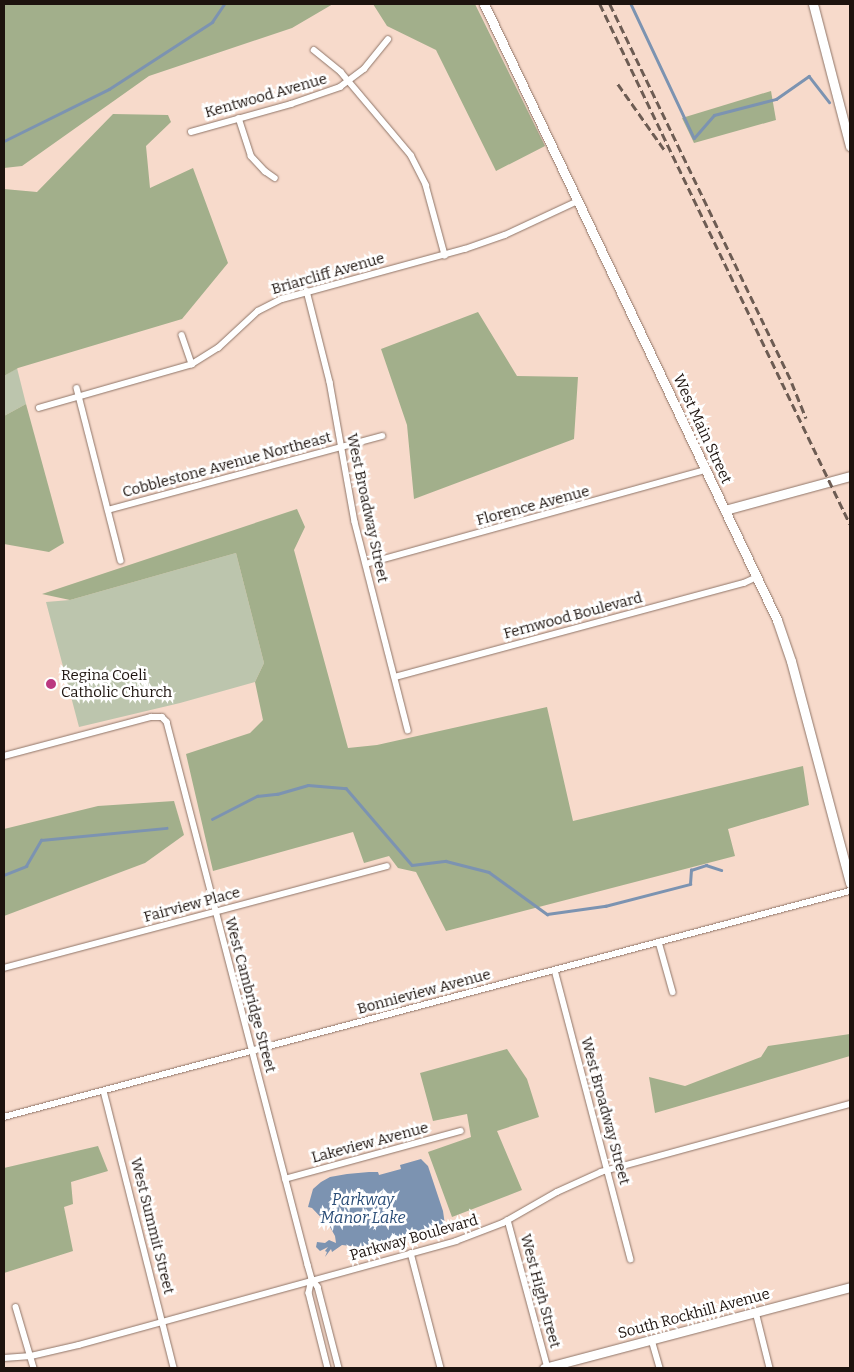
<!DOCTYPE html>
<html>
<head>
<meta charset="utf-8">
<style>
  body { margin:0 }
  #map { position:relative; width:854px; height:1372px; overflow:hidden; background:#f7dacb; font-family:Bitter,serif }
  div>[style] { position:absolute }
  .green>* { inset:0; background:#bcc5ad }
  .forest>* { inset:0; background:#a2af8b }
  .water>* { inset:0; background:#7c93b1 }
  .stream>* { height:2.5px; margin:-1.25px; padding:0 1.25px; transform-origin:1.25px; border-radius:1.25px; background:#7c93b1 }
  .roads { filter:drop-shadow(0 0 1px #8f7568) drop-shadow(0 0 1px #8f7568) }
  .street>* { height:5.5px; margin:-2.75px; padding:0 2.75px; transform-origin:2.75px; border-radius:2.75px; background:#fff }
  .secondary>* { height:9px; margin:-4.5px; padding:0 4.5px; transform-origin:4.5px; border-radius:4.5px; background:#fff }
  .rail>* { height:2.5px; margin-top:-1.25px; transform-origin:0; background:repeating-linear-gradient(90deg,#6d5c53 0 8px,transparent 0 12px) }
  .dots>* { width:14px; height:14px; translate:-50% -50%; box-sizing:border-box; border:2px solid #fff; border-radius:50% }
  span { translate:-50% -50%; white-space:nowrap; text-align:center; line-height:1.15; -webkit-text-stroke:5px #fff; paint-order:stroke }
  .street-label { font-size:15px; color:#1d130e }
  .poi-label { font-size:15px; color:#1d130e }
  .left { translate:0 -50%; text-align:left }
  .water-label { font-size:16px; color:#2a4d77; font-style:italic }
  .frame { position:absolute; inset:0; border:5px solid #1d130e; pointer-events:none }
</style>
</head>
<body>
<div id="map">
  <div class="green">
    <div style="clip-path:polygon(17px 368px,26px 404px,4px 416px,4px 376px)"></div>
    <div style="clip-path:polygon(236px 553px,264px 663px,255px 682px,180px 703px,79px 727px,46px 602px,70px 600px)"></div>
  </div>
  <div class="forest">
    <div style="clip-path:polygon(4px 4px,333px 4px,292px 28px,149px 76px,22px 166px,4px 168px)"></div>
    <div style="clip-path:polygon(373px 4px,475px 4px,545px 146px,496px 171px,436px 50px,387px 26px)"></div>
    <div style="clip-path:polygon(771px 91px,776px 120px,694px 143px,682px 118px)"></div>
    <div style="clip-path:polygon(113px 114px,168px 115px,171px 122px,146px 146px,150px 188px,193px 168px,228px 263px,182px 319px,18px 368px,4px 376px,4px 189px,37px 192px)"></div>
    <div style="clip-path:polygon(478px 312px,517px 376px,578px 377px,574px 439px,414px 499px,407px 425px,381px 349px)"></div>
    <div style="clip-path:polygon(26px 404px,64px 543px,49px 552px,4px 544px,4px 416px)"></div>
    <div style="clip-path:polygon(297px 509px,305px 527px,294px 550px,348px 748px,377px 745px,547px 707px,573px 821px,803px 766px,809px 805px,728px 829px,735px 856px,446px 931px,416px 872px,398px 868px,389px 856px,364px 863px,353px 832px,213px 871px,186px 754px,250px 733px,263px 720px,255px 682px,264px 663px,236px 553px,70px 600px,42px 594px)"></div>
    <div style="clip-path:polygon(174px 801px,184px 835px,145px 863px,4px 916px,4px 829px,98px 806px)"></div>
    <div style="clip-path:polygon(850px 1034px,850px 1056px,655px 1113px,649px 1077px,685px 1086px,761px 1057px,768px 1046px)"></div>
    <div style="clip-path:polygon(507px 1049px,527px 1079px,539px 1117px,497px 1131px,522px 1190px,452px 1217px,428px 1152px,471px 1137px,467px 1114px,433px 1121px,420px 1073px)"></div>
    <div style="clip-path:polygon(98px 1146px,108px 1171px,71px 1182px,73px 1204px,64px 1207px,73px 1251px,4px 1273px,4px 1168px)"></div>
  </div>
  <div class="water">
    <div style="clip-path:polygon(421px 1159px,428px 1166px,443px 1211px,445px 1225px,441px 1231px,404px 1241px,378px 1242px,359px 1247px,342px 1245px,332px 1252px,331px 1249px,325px 1257px,327px 1252px,325px 1251px,328px 1247px,320px 1251px,316px 1247px,317px 1242px,325px 1243px,329px 1240px,336px 1243px,335px 1236px,330px 1227px,312px 1208px,308px 1207px,313px 1189px,321px 1182px,330px 1177px,347px 1174px,369px 1172px,378px 1172px,379px 1175px,401px 1169px,400px 1165px)"></div>
  </div>
  <div class="stream">
    <div style="left:631px;top:4px;width:148px;rotate:64.8deg"></div>
    <div style="left:694px;top:138px;width:30px;rotate:-49deg"></div>
    <div style="left:714px;top:115px;width:64px;rotate:-14.5deg"></div>
    <div style="left:776px;top:99px;width:40px;rotate:-34.9deg"></div>
    <div style="left:809px;top:76px;width:33px;rotate:52deg"></div>
    <div style="left:4px;top:141px;width:117px;rotate:-26.3deg"></div>
    <div style="left:109px;top:89px;width:123px;rotate:-33deg"></div>
    <div style="left:212px;top:22px;width:22px;rotate:-56deg"></div>
    <div style="left:212px;top:819px;width:51px;rotate:-27.1deg"></div>
    <div style="left:257px;top:796px;width:20px;rotate:-6deg"></div>
    <div style="left:277px;top:794px;width:32px;rotate:-16deg"></div>
    <div style="left:308px;top:785px;width:38px;rotate:5deg"></div>
    <div style="left:346px;top:788px;width:101px;rotate:49.4deg"></div>
    <div style="left:412px;top:865px;width:34px;rotate:-7deg"></div>
    <div style="left:446px;top:861px;width:44px;rotate:14.3deg"></div>
    <div style="left:489px;top:872px;width:72px;rotate:35.9deg"></div>
    <div style="left:547px;top:914px;width:59px;rotate:-7.9deg"></div>
    <div style="left:605px;top:906px;width:88px;rotate:-14.5deg"></div>
    <div style="left:690px;top:884px;width:14px;rotate:-86deg"></div>
    <div style="left:691px;top:870px;width:16px;rotate:-18deg"></div>
    <div style="left:706px;top:865px;width:16px;rotate:18deg"></div>
    <div style="left:4px;top:875px;width:24px;rotate:-22deg"></div>
    <div style="left:26px;top:866px;width:30px;rotate:-60deg"></div>
    <div style="left:41px;top:840px;width:126px;rotate:-5.5deg"></div>
  </div>
  <div class="roads">
    <div class="street">
      <div style="left:314px;top:50px;width:35px;rotate:39deg"></div>
      <div style="left:341px;top:72px;width:109px;rotate:49.9deg"></div>
      <div style="left:411px;top:155px;width:34px;rotate:63deg"></div>
      <div style="left:426px;top:185px;width:73px;rotate:74.8deg"></div>
      <div style="left:239px;top:118px;width:40px;rotate:72deg"></div>
      <div style="left:251px;top:156px;width:21px;rotate:47deg"></div>
      <div style="left:265px;top:171px;width:12px;rotate:35deg"></div>
      <div style="left:191px;top:132px;width:104px;rotate:-15.6deg"></div>
      <div style="left:291px;top:104px;width:52px;rotate:-19.1deg"></div>
      <div style="left:340px;top:87px;width:30px;rotate:-37deg"></div>
      <div style="left:364px;top:69px;width:38px;rotate:-51deg"></div>
      <div style="left:307px;top:291px;width:94px;rotate:75.8deg"></div>
      <div style="left:330px;top:382px;width:142px;rotate:79.9deg"></div>
      <div style="left:355px;top:522px;width:215px;rotate:75.7deg"></div>
      <div style="left:182px;top:335px;width:31px;rotate:71deg"></div>
      <div style="left:77px;top:388px;width:178px;rotate:75.7deg"></div>
      <div style="left:39px;top:408px;width:159px;rotate:-16deg"></div>
      <div style="left:192px;top:364px;width:31px;rotate:-32deg"></div>
      <div style="left:218px;top:348px;width:54px;rotate:-42.8deg"></div>
      <div style="left:258px;top:311px;width:27px;rotate:-27deg"></div>
      <div style="left:282px;top:299px;width:190px;rotate:-15.3deg"></div>
      <div style="left:465px;top:249px;width:42px;rotate:-19.3deg"></div>
      <div style="left:505px;top:235px;width:81px;rotate:-25deg"></div>
      <div style="left:108px;top:510px;width:284px;rotate:-15.1deg"></div>
      <div style="left:366px;top:564px;width:353px;rotate:-15.5deg"></div>
      <div style="left:395px;top:677px;width:361px;rotate:-15.1deg"></div>
      <div style="left:744px;top:583px;width:14px;rotate:-25deg"></div>
      <div style="left:4px;top:756px;width:152px;rotate:-14.9deg"></div>
      <div style="left:151px;top:717px;width:11px"></div>
      <div style="left:162px;top:717px;width:7px;rotate:45deg"></div>
      <div style="left:167px;top:722px;width:561px;rotate:75.44deg"></div>
      <div style="left:308px;top:1265px;width:15px;rotate:74deg"></div>
      <div style="left:312px;top:1279px;width:10px;rotate:53deg"></div>
      <div style="left:318px;top:1287px;width:84px;rotate:75.5deg"></div>
      <div style="left:659px;top:942px;width:52px;rotate:74.4deg"></div>
      <div style="left:4px;top:968px;width:396px;rotate:-14.9deg"></div>
      <div style="left:555px;top:970px;width:299px;rotate:75.3deg"></div>
      <div style="left:104px;top:1091px;width:286px;rotate:75.8deg"></div>
      <div style="left:4px;top:1117px;width:876px;rotate:-14.96deg"></div>
      <div style="left:285px;top:1179px;width:182px;rotate:-15.3deg"></div>
      <div style="left:508px;top:1220px;width:153px;rotate:74.9deg"></div>
      <div style="left:411px;top:1253px;width:119px;rotate:75.4deg"></div>
      <div style="left:312px;top:1279px;width:14px;rotate:102deg"></div>
      <div style="left:309px;top:1293px;width:77px;rotate:75.8deg"></div>
      <div style="left:16px;top:1307px;width:64px;rotate:73.6deg"></div>
      <div style="left:756px;top:1312px;width:58px;rotate:76deg"></div>
      <div style="left:652px;top:1340px;width:29px;rotate:74deg"></div>
      <div style="left:4px;top:1358px;width:27px;rotate:-4deg"></div>
      <div style="left:31px;top:1356px;width:49px;rotate:-12.9deg"></div>
      <div style="left:79px;top:1345px;width:391px;rotate:-15.4deg"></div>
      <div style="left:456px;top:1241px;width:50px;rotate:-21deg"></div>
      <div style="left:503px;top:1223px;width:62px;rotate:-29.9deg"></div>
      <div style="left:557px;top:1192px;width:48px;rotate:-24.4deg"></div>
      <div style="left:601px;top:1172px;width:258px;rotate:-15.3deg"></div>
    </div>
    <div class="secondary">
      <div style="left:484px;top:4px;width:682px;rotate:64.56deg"></div>
      <div style="left:777px;top:620px;width:43px;rotate:71.1deg"></div>
      <div style="left:791px;top:661px;width:230px;rotate:75.1deg"></div>
      <div style="left:813px;top:4px;width:147px;rotate:75.4deg"></div>
      <div style="left:725px;top:510px;width:130px;rotate:-15.2deg"></div>
      <div style="left:544px;top:1368px;width:317px;rotate:-14.8deg"></div>
    </div>
  </div>
  <div class="rail">
    <div style="left:600px;top:4px;width:577px;rotate:64.32deg"></div>
    <div style="left:610px;top:4px;width:420px;rotate:64.3deg"></div>
    <div style="left:792px;top:383px;width:38px;rotate:68deg"></div>
    <div style="left:618px;top:84px;width:83px;rotate:54.8deg"></div>
  </div>
  <div class="dots">
    <div style="left:51px;top:684px;background:#bb3880"></div>
  </div>
  <div class="street-label">
    <span style="left:266px;top:96px;rotate:-16deg">Kentwood Avenue</span>
    <span style="left:328px;top:274px;rotate:-16deg">Briarcliff Avenue</span>
    <span style="left:702px;top:429px;rotate:65deg">West Main Street</span>
    <span style="left:227px;top:465px;rotate:-15deg">Cobblestone Avenue Northeast</span>
    <span style="left:533px;top:506px;rotate:-15deg">Florence Avenue</span>
    <span style="left:367px;top:508px;rotate:78deg">West Broadway Street</span>
    <span style="left:573px;top:616px;rotate:-15deg">Fernwood Boulevard</span>
    <span style="left:192px;top:905px;rotate:-15deg">Fairview Place</span>
    <span style="left:424px;top:992px;rotate:-15deg">Bonnieview Avenue</span>
    <span style="left:250px;top:995px;rotate:75deg">West Cambridge Street</span>
    <span style="left:605px;top:1111px;rotate:75deg">West Broadway Street</span>
    <span style="left:370px;top:1143px;rotate:-15deg">Lakeview Avenue</span>
    <span style="left:152px;top:1226px;rotate:76deg">West Summit Street</span>
    <span style="left:414px;top:1238px;rotate:-16deg">Parkway Boulevard</span>
    <span style="left:540px;top:1291px;rotate:75deg">West High Street</span>
    <span style="left:694px;top:1314px;rotate:-15deg">South Rockhill Avenue</span>
  </div>
  <div class="poi-label">
    <span class="left" style="left:61px;top:684px">Regina Coeli<br>Catholic Church</span>
  </div>
  <div class="water-label">
    <span style="left:363px;top:1209px">Parkway<br>Manor Lake</span>
  </div>
  <div class="frame"></div>
</div>
</body>
</html>
